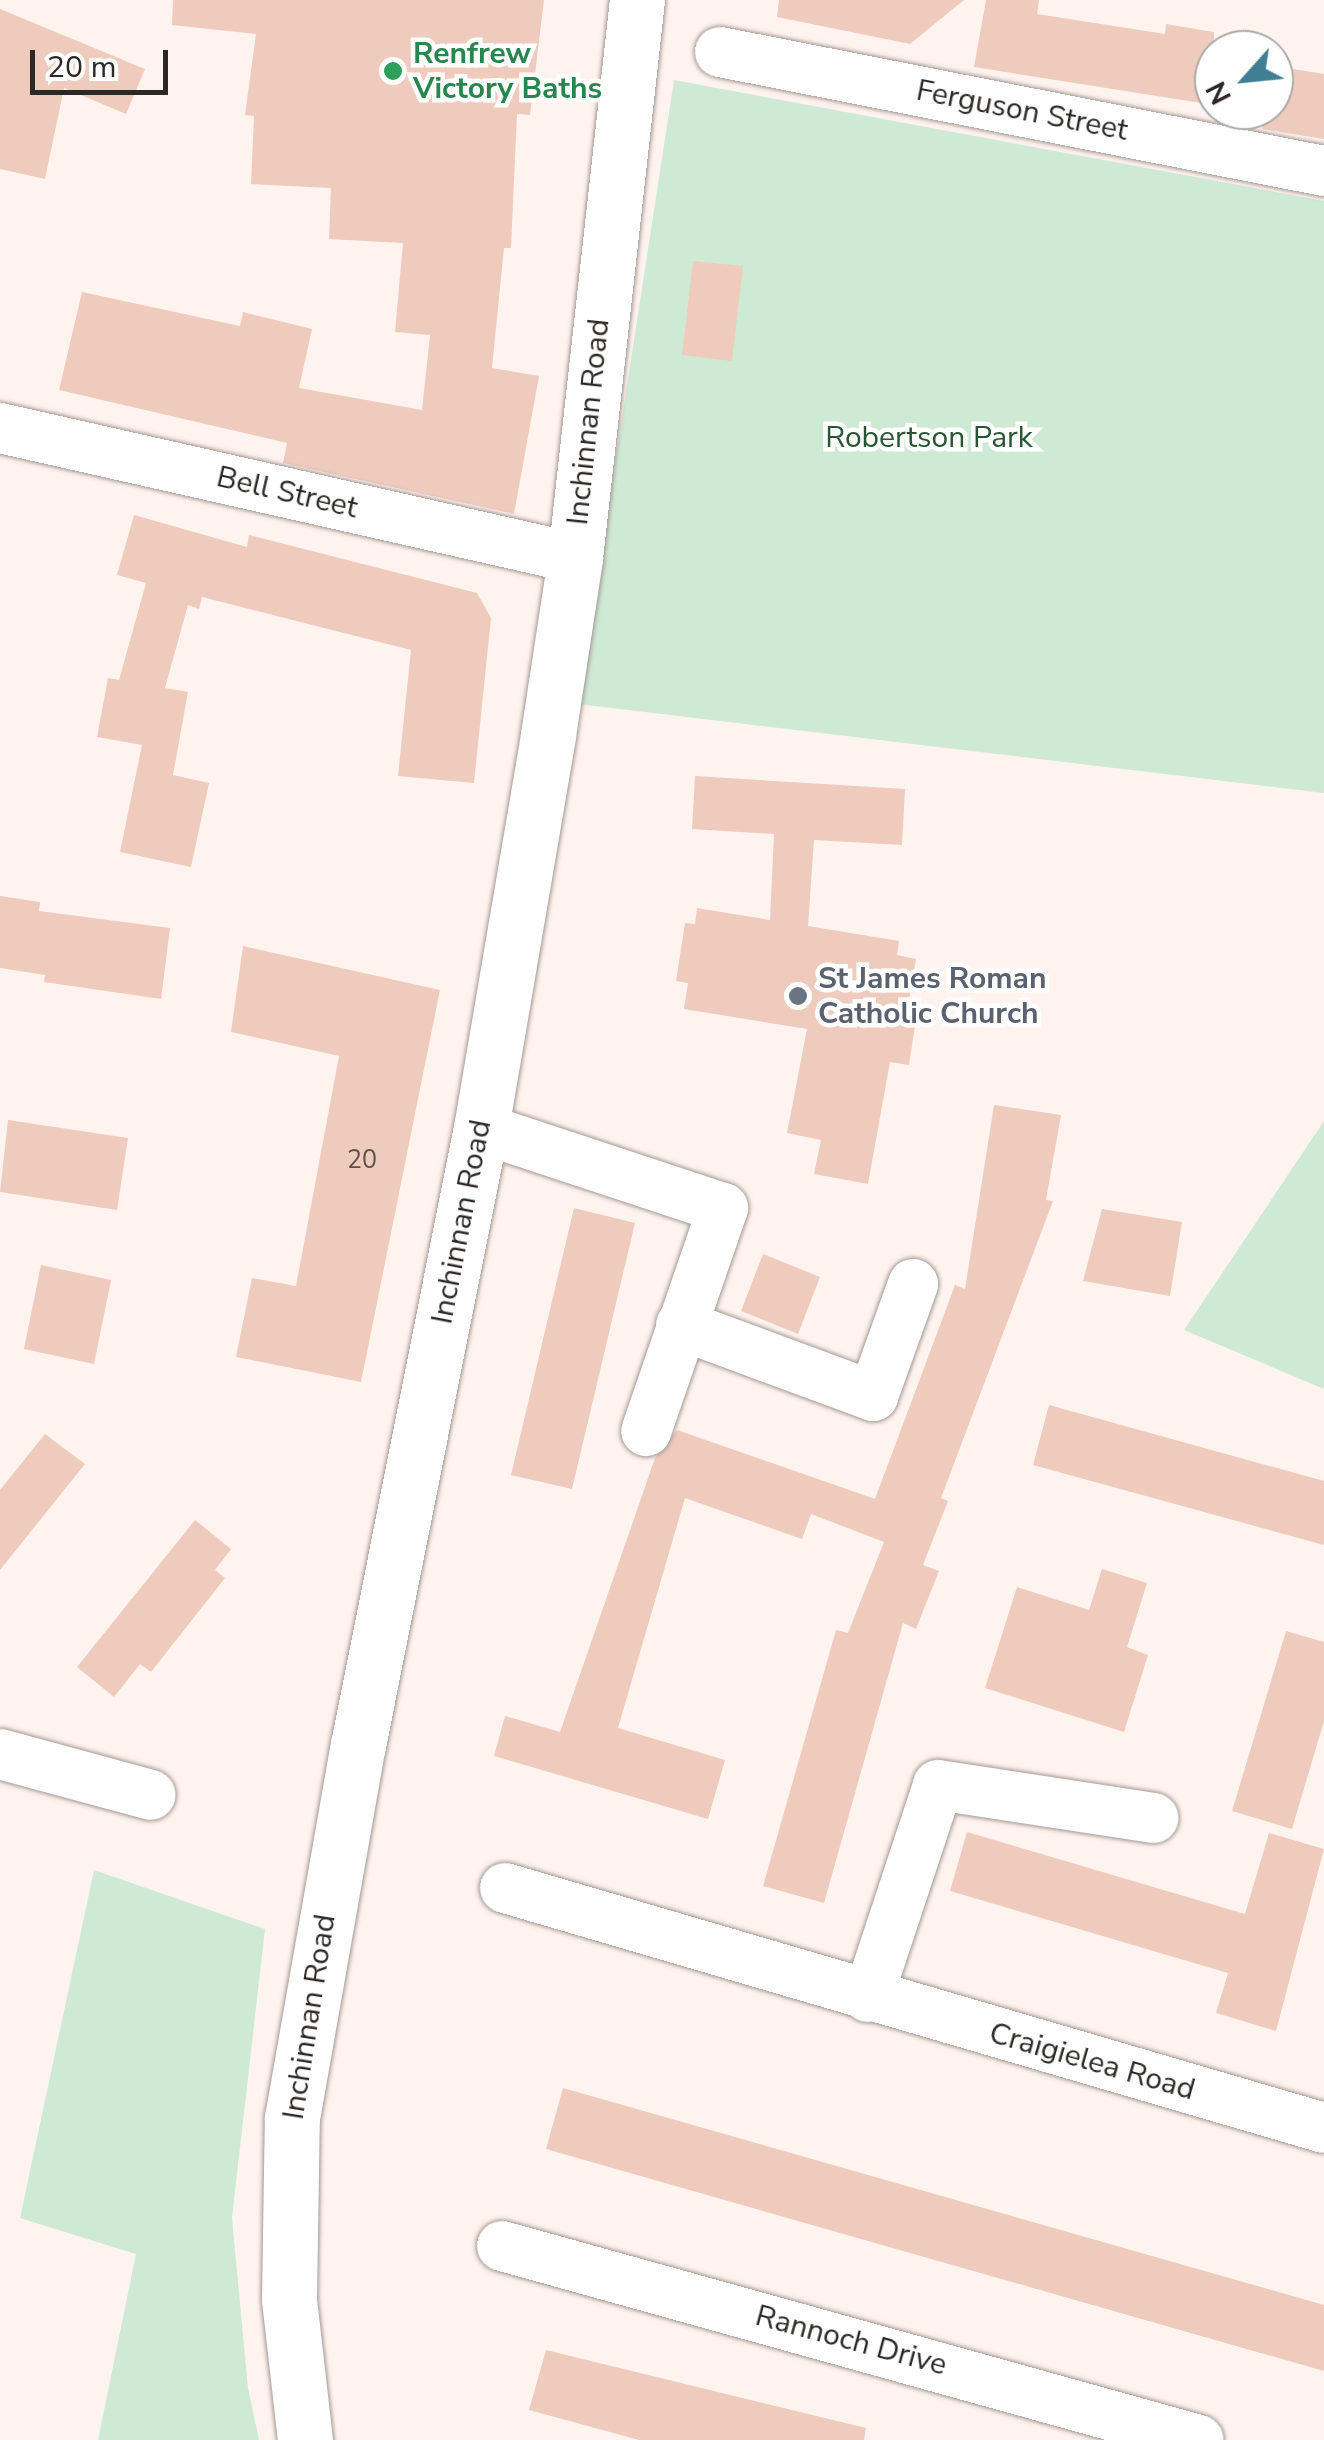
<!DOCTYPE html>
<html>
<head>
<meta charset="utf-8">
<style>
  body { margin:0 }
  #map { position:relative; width:1324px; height:2440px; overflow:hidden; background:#fff3ef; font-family:"Nunito Sans",sans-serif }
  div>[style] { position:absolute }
  .green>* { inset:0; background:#cfead4 }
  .building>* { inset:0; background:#eecbbc }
  .roads { filter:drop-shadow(0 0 2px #a39995) drop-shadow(0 0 2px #a39995) }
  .minor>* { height:50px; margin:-25px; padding:0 25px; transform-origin:25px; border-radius:25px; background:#fff }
  .primary>* { height:55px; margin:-27.5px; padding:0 27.5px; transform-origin:27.5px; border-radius:27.5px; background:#fff }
  .dots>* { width:28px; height:28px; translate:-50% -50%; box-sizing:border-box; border:5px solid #fff; border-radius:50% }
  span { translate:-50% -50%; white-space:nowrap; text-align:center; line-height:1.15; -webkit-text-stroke:9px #fff; paint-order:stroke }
  .number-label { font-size:25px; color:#5c514c }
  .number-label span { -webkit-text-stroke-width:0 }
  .leisure-label { font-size:30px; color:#27864d; font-weight:700 }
  .left { translate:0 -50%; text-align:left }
  .street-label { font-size:30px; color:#2c2826 }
  .park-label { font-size:30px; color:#285534 }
  .worship-label { font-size:30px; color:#5b616d; font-weight:700 }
  .north { position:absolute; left:1194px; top:30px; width:100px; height:100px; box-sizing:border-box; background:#fff; border:2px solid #aba9a8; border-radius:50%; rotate:243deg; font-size:28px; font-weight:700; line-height:40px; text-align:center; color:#2c2826 }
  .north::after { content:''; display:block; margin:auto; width:35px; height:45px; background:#407f93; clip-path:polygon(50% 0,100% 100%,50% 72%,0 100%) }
  .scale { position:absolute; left:30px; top:50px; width:138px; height:45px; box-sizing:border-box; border:5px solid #2c2826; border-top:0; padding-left:12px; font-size:30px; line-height:35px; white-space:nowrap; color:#2c2826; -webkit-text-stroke:8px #fff; paint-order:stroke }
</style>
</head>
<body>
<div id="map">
  <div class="green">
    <div style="clip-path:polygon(674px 80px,1324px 201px,1324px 793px,578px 704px)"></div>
    <div style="clip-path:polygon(1324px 1121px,1324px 1389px,1184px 1330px)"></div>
    <div style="clip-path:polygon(94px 1870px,265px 1929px,232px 2218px,248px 2388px,259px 2440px,98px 2440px,136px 2254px,20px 2218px)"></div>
  </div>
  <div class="building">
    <div style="clip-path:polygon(173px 0,544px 0,530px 115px,517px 114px,511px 248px,504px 248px,492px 368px,539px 376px,514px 514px,283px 463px,287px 443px,59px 390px,82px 292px,240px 326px,243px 312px,312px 329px,299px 388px,422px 410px,430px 335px,395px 332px,403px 243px,329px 239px,331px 188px,251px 184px,254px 116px,245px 115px,256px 34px,172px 25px)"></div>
    <div style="clip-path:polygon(779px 0,964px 0,910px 44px,777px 17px)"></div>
    <div style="clip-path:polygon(986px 0,1039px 0,1037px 14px,1165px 34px,1166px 24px,1214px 32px,1214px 105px,974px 67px)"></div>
    <div style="clip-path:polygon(0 9px,145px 69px,126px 114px,64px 88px,45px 179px,0 169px)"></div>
    <div style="clip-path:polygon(1274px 66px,1324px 74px,1324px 139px,1262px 129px,1264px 114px,1242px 110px,1274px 110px)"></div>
    <div style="clip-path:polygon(693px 261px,743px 266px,732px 361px,682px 355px)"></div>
    <div style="clip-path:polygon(134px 515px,247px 547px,249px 535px,477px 593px,491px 618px,474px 783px,398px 776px,411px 650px,202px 597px,199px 609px,188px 605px,165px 688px,188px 692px,173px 775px,209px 783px,191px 867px,120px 852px,142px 745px,97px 737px,108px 678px,119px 680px,146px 583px,117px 575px)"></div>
    <div style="clip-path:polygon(695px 776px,905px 789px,902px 845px,814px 840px,808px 926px,899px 941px,897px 955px,916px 959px,907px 1012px,917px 1013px,909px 1065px,890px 1062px,868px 1184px,814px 1174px,821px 1140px,787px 1133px,807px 1029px,684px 1009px,688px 983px,676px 981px,685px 923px,695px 924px,697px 908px,770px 920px,774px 834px,692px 829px)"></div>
    <div style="clip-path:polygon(0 896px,40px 902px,39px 911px,170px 928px,161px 999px,44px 982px,45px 975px,0 968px)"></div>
    <div style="clip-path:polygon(243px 946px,440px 990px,361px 1382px,236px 1357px,252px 1278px,296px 1286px,339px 1056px,231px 1032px)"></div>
    <div style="clip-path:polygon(994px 1105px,1061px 1115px,1046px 1200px,1053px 1201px,941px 1498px,948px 1501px,923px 1565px,939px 1571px,916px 1629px,903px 1623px,824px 1903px,763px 1886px,836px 1630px,848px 1633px,884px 1542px,811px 1514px,802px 1539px,685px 1498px,618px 1728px,725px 1760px,708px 1819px,494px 1756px,505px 1716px,560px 1732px,655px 1458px,677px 1430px,875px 1499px,955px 1285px,965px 1289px)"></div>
    <div style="clip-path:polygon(8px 1120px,128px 1138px,117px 1210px,0 1192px)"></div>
    <div style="clip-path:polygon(574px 1208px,635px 1223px,572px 1489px,511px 1475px)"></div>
    <div style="clip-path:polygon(1102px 1209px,1182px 1222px,1170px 1296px,1083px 1281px)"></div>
    <div style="clip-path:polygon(763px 1254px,820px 1277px,798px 1334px,741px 1311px)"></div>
    <div style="clip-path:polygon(41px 1265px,111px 1280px,94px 1364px,24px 1349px)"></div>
    <div style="clip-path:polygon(1049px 1405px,1324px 1481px,1324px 1545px,1033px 1465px)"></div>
    <div style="clip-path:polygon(45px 1434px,85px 1464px,0 1570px,0 1490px)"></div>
    <div style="clip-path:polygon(195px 1520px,231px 1549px,215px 1570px,225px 1578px,151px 1672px,140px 1664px,114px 1697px,77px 1667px)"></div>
    <div style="clip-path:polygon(1102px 1569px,1147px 1583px,1127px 1647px,1148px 1655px,1124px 1732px,985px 1688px,1017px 1587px,1089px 1610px)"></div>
    <div style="clip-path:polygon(1286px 1631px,1324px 1642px,1324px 1721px,1292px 1829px,1232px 1811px)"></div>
    <div style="clip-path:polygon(967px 1832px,1245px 1914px,1269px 1833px,1324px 1849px,1276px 2031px,1216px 2013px,1228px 1973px,950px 1891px)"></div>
    <div style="clip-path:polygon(563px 2088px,1324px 2305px,1324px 2371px,546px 2149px)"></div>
    <div style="clip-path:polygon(546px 2350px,866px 2428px,864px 2440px,639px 2440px,529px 2410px)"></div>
  </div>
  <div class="roads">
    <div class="minor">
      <div style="left:720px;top:52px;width:616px;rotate:11.15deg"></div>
      <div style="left:0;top:428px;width:590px;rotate:12.74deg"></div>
      <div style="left:481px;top:1128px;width:255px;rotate:18.3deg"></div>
      <div style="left:723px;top:1208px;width:236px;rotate:109deg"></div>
      <div style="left:681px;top:1325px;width:205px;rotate:20.3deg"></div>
      <div style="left:873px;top:1396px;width:119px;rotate:-70.3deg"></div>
      <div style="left:0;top:1754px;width:156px;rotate:15.2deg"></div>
      <div style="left:505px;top:1888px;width:853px;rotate:16.33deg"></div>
      <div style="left:868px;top:1997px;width:223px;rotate:-71.7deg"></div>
      <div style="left:938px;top:1785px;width:218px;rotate:8.7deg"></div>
      <div style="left:502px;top:2246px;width:723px;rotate:15.55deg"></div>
    </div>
    <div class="primary">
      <div style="left:305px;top:2440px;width:142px;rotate:-96.5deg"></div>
      <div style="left:289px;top:2299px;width:181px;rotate:-89.1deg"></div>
      <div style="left:292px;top:2118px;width:379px;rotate:-80deg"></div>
      <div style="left:358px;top:1745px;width:629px;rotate:-78.73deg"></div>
      <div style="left:481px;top:1128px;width:399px;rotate:-80.3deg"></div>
      <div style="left:548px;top:735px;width:179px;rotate:-81.3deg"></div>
      <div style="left:575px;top:558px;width:561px;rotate:-83.66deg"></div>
    </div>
  </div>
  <div class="dots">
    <div style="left:393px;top:71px;background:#2e9e5b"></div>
    <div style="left:798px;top:996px;background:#6b7280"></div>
  </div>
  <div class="number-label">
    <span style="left:362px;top:1160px">20</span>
  </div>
  <div class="leisure-label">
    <span class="left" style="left:413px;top:71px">Renfrew<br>Victory Baths</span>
  </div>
  <div class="street-label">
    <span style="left:1022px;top:111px;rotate:11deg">Ferguson Street</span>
    <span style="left:589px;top:422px;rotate:-84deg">Inchinnan Road</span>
    <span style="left:287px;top:493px;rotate:13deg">Bell Street</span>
    <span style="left:462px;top:1222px;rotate:-79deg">Inchinnan Road</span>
    <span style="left:310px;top:2017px;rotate:-81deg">Inchinnan Road</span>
    <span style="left:1092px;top:2062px;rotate:16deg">Craigielea Road</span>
    <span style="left:851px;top:2341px;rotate:15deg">Rannoch Drive</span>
  </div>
  <div class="park-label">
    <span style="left:929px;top:438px">Robertson Park</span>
  </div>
  <div class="worship-label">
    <span class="left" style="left:818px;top:996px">St James Roman<br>Catholic Church</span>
  </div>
  <div class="north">N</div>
  <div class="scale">20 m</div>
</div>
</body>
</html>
